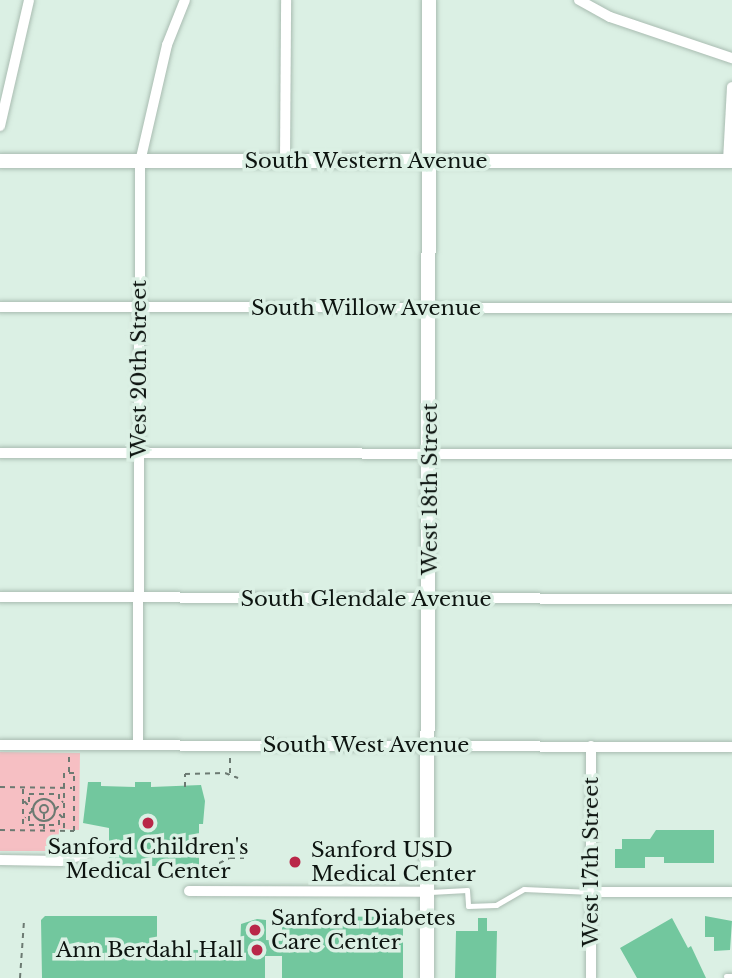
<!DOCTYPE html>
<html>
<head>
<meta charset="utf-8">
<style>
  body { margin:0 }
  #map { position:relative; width:732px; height:978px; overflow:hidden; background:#dbf0e4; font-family:"Libre Baskerville",serif }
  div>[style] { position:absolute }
  .green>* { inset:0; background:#f6bfc3 }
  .building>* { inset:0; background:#72c79e }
  .path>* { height:2px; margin-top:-1px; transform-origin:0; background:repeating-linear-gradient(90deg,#6c7a72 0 5px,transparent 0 10px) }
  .path>.ring { margin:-1px; padding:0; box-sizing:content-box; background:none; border:2px solid #6c7a72; border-radius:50% }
  .roads { filter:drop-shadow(0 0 2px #a9bcb1) drop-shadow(0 0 2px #a9bcb1) }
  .lane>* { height:5px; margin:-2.5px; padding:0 2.5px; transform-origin:2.5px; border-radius:2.5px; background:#fff }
  .street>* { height:10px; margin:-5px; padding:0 5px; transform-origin:5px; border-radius:5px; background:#fff }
  .secondary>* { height:14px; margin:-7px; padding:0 7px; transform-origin:7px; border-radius:7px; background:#fff }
  .dots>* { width:19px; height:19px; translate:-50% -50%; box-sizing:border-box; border:4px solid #dbf0e4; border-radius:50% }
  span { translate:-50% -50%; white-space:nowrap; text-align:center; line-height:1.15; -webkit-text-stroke:7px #dbf0e4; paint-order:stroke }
  .street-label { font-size:21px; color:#0d1410 }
  .poi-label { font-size:21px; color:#0d1410 }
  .left { translate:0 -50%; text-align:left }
  .right { translate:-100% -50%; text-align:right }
</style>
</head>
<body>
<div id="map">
  <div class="green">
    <div style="clip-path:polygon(0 752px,80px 753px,79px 830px,59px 829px,58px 851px,0 851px)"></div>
  </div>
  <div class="building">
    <div style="clip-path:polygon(88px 782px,101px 782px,101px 786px,135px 787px,135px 782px,151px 782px,151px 787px,201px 785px,205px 801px,203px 824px,199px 824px,199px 866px,119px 866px,119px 859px,109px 859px,109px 828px,83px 823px)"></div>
    <div style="clip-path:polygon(656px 830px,714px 830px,714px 863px,664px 863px,664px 857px,645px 857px,645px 868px,615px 868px,615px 849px,622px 849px,622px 839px,650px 839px)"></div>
    <div style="clip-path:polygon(45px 916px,157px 916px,157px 949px,240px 951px,241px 924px,257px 919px,266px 920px,266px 940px,282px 941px,282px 916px,403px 917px,403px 978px,282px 978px,282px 956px,265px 956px,265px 978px,42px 978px,41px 920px)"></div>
    <div style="clip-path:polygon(705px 916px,732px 921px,730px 950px,714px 951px,714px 937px,705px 937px)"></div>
    <div style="clip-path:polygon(478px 918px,487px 918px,487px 931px,497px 931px,496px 978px,455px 978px,456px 931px,478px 931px)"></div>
    <div style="clip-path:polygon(672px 918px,688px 948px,691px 946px,706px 978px,637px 978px,620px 948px)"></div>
  </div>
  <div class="path">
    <div style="left:230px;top:758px;width:15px;rotate:90deg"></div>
    <div style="left:69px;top:772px;width:15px;rotate:-90deg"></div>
    <div style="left:0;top:787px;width:72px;rotate:0.8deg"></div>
    <div style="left:185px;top:787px;width:13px;rotate:-90deg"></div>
    <div style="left:185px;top:774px;width:40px;rotate:-1.4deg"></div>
    <div style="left:225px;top:773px;width:14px;rotate:21deg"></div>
    <div style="left:23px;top:789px;width:40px;rotate:90deg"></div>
    <div class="ring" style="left:33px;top:799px;width:20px;height:20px"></div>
    <div style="left:24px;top:801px;width:13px;rotate:45deg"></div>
    <div style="left:33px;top:810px;width:11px;rotate:135deg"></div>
    <div style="left:29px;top:802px;width:8px;rotate:-90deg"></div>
    <div style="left:29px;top:794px;width:30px"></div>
    <div style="left:59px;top:794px;width:8px;rotate:90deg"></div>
    <div class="ring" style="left:40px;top:805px;width:6px;height:6px"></div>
    <div style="left:44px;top:814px;width:15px;rotate:90deg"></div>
    <div style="left:29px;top:816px;width:9px;rotate:90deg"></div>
    <div style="left:29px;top:825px;width:30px"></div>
    <div style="left:59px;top:825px;width:8px;rotate:-90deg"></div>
    <div style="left:63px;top:818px;width:11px;rotate:-135deg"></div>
    <div style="left:55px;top:810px;width:12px;rotate:-48deg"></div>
    <div style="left:0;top:830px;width:74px;rotate:0.8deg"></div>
    <div style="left:74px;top:831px;width:58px;rotate:-90deg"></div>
    <div style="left:74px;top:773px;width:10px;rotate:180deg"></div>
    <div style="left:64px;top:773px;width:58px;rotate:90deg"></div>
    <div style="left:191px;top:866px;width:6px;rotate:90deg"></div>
    <div style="left:191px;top:872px;width:10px"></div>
    <div style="left:201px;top:872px;width:32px;rotate:-26deg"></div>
    <div style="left:230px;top:858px;width:14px"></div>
    <div style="left:20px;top:978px;width:57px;rotate:-86deg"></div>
  </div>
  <div class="roads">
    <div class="lane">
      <div style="left:430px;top:892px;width:37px;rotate:-3deg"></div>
      <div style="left:467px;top:890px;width:16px;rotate:86deg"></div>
      <div style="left:468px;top:906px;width:28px;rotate:-2deg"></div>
      <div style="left:496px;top:905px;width:32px;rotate:-30deg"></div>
      <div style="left:524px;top:889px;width:67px;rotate:2.6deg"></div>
      <div style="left:726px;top:976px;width:6px"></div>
    </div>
    <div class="street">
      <div style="left:579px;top:0;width:35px;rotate:29deg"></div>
      <div style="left:610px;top:17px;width:129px;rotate:18.6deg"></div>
      <div style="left:0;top:126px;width:129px;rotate:-77deg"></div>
      <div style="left:285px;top:161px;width:161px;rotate:-89.6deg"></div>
      <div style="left:728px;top:161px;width:74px;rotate:-86.9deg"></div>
      <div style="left:0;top:307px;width:732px;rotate:0.08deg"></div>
      <div style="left:0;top:453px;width:732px;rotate:0.08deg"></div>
      <div style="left:0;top:597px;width:732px;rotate:0.16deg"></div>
      <div style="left:138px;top:744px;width:582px;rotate:-89.8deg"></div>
      <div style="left:140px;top:162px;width:120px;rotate:-77deg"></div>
      <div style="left:167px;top:45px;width:48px;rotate:-68.2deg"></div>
      <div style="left:0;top:745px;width:732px;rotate:0.16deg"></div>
      <div style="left:0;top:860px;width:61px;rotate:0.9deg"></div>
      <div style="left:61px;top:861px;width:25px;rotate:-16deg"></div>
      <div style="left:189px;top:891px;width:238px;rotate:0.2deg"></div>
      <div style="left:591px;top:892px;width:141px"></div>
      <div style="left:591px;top:978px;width:232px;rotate:-90deg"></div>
    </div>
    <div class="secondary">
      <div style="left:0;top:161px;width:732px"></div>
      <div style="left:427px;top:978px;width:978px;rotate:-89.88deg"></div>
    </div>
  </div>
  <div class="dots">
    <div style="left:148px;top:823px;background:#b92748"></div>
    <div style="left:295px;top:862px;background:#b92748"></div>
    <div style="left:255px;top:930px;background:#b92748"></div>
    <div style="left:257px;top:950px;background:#b92748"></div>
  </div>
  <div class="street-label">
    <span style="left:366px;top:161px">South Western Avenue</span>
    <span style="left:366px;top:308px">South Willow Avenue</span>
    <span style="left:139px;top:369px;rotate:-90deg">West 20th Street</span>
    <span style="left:430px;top:489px;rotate:-90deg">West 18th Street</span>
    <span style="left:366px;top:599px">South Glendale Avenue</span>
    <span style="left:366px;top:745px">South West Avenue</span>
    <span style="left:591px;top:862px;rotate:-90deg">West 17th Street</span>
  </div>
  <div class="poi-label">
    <span style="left:148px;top:859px">Sanford Children's<br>Medical Center</span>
    <span class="left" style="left:311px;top:862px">Sanford USD<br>Medical Center</span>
    <span class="left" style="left:271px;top:930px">Sanford Diabetes<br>Care Center</span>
    <span class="right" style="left:243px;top:950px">Ann Berdahl Hall</span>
  </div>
</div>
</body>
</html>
